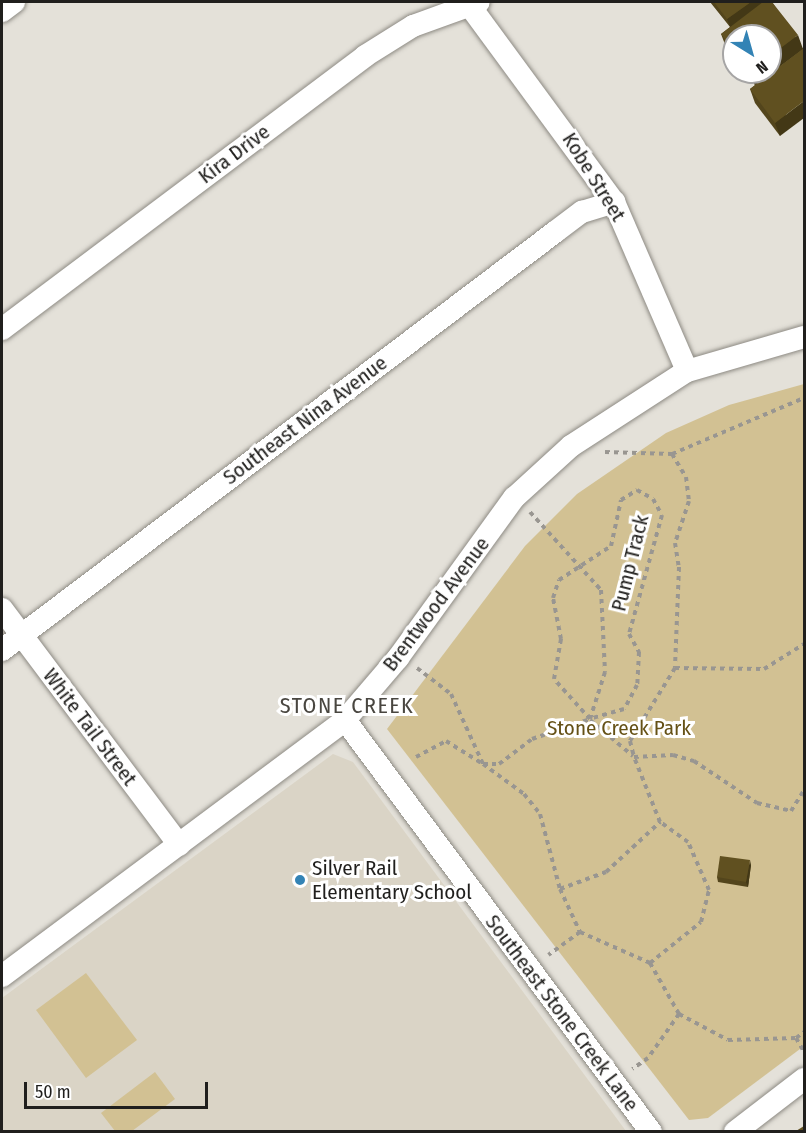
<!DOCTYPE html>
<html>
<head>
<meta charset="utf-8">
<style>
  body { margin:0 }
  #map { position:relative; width:806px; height:1133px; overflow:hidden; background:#e4e1d9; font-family:"Fira Sans Condensed",sans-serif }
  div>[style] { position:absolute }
  .built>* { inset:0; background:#dad4c6 }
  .green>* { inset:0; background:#d2c193 }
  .path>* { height:4px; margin-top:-2px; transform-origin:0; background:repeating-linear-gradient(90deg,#999691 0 4.5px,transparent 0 9px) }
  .roads { filter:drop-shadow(0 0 2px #8d8a83) drop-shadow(0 0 2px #8d8a83) }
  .street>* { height:22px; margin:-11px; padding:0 11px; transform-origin:11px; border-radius:11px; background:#fff }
  .wall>* { inset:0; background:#53451c }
  .shaded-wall>* { inset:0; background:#433816 }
  .building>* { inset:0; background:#605020 }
  .dots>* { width:16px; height:16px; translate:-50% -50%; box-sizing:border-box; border:3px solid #fff; border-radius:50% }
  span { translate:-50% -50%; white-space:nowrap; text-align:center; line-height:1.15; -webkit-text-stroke:6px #fff; paint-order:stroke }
  .street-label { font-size:21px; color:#201f1d }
  .park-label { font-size:21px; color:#655116 }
  .poi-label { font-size:21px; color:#201f1d }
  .left { translate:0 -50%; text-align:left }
  .neighbourhood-label { font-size:22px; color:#494640; letter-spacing:1.5px }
  .frame { position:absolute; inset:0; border:3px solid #201f1d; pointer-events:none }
  .north { position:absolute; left:722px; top:24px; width:60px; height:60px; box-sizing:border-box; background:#fff; border:2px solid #a6a5a5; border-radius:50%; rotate:143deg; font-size:16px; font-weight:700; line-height:24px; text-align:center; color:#201f1d }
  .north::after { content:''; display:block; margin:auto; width:21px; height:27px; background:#3383b5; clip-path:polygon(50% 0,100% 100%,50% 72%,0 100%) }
  .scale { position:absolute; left:24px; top:1082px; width:184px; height:27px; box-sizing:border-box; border:3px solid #201f1d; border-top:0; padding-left:8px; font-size:18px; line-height:21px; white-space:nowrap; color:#201f1d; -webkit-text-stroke:4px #fff; paint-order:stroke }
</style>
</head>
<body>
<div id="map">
  <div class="built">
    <div style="clip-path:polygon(333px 754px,353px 762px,626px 1131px,2px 1132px,2px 998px)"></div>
  </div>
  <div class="green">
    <div style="clip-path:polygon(804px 384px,804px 1046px,708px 1118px,689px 1120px,387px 729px,525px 546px,577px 494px,666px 433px,729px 405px)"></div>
    <div style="clip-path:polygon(86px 973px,137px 1040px,86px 1078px,36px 1010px)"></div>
    <div style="clip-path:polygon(155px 1072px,175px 1099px,132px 1131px,115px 1131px,101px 1113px)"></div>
  </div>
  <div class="path">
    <div style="left:605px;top:452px;width:67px;rotate:1.7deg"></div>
    <div style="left:672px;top:454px;width:27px;rotate:59deg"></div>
    <div style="left:686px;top:477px;width:24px;rotate:83deg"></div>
    <div style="left:689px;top:501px;width:44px;rotate:108.4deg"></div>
    <div style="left:675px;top:543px;width:24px;rotate:81deg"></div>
    <div style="left:679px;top:567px;width:101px;rotate:92.3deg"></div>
    <div style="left:675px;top:668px;width:86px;rotate:121.7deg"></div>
    <div style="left:630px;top:741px;width:16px;rotate:76deg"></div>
    <div style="left:672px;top:454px;width:143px;rotate:-23deg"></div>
    <div style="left:637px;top:490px;width:18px;rotate:29deg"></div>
    <div style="left:653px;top:499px;width:18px;rotate:61deg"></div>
    <div style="left:662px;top:515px;width:123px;rotate:105.5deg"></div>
    <div style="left:629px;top:634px;width:21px;rotate:61deg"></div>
    <div style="left:639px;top:652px;width:33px;rotate:93deg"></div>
    <div style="left:637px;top:685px;width:27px;rotate:118deg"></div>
    <div style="left:624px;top:709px;width:35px;rotate:164deg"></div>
    <div style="left:590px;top:719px;width:54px;rotate:-132deg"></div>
    <div style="left:554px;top:679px;width:41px;rotate:-80.1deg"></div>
    <div style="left:561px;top:639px;width:42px;rotate:-101deg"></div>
    <div style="left:553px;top:598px;width:19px;rotate:-72deg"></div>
    <div style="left:559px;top:580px;width:62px;rotate:-33.2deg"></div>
    <div style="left:611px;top:546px;width:47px;rotate:-77.7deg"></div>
    <div style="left:621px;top:500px;width:19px;rotate:-32deg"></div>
    <div style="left:530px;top:512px;width:105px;rotate:47.7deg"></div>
    <div style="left:601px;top:590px;width:82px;rotate:87.2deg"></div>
    <div style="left:605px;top:672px;width:49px;rotate:107.7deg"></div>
    <div style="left:417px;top:668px;width:43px;rotate:37.4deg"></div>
    <div style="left:451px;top:694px;width:77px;rotate:65.4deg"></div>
    <div style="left:483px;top:764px;width:51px;rotate:36.2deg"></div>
    <div style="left:524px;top:794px;width:26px;rotate:51deg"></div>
    <div style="left:540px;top:814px;width:78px;rotate:75.1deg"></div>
    <div style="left:560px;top:889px;width:47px;rotate:65.1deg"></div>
    <div style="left:580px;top:932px;width:39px;rotate:144deg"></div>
    <div style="left:675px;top:668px;width:89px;rotate:0.6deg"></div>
    <div style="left:764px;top:669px;width:47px;rotate:-32deg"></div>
    <div style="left:590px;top:720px;width:56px;rotate:39.9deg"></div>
    <div style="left:416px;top:757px;width:34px;rotate:-28deg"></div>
    <div style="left:446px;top:741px;width:44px;rotate:31.9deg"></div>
    <div style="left:483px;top:764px;width:16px"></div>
    <div style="left:499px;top:764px;width:41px;rotate:-37.1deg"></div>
    <div style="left:532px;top:739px;width:61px;rotate:-19deg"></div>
    <div style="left:560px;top:889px;width:49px;rotate:-20.3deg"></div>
    <div style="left:606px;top:872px;width:74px;rotate:-42.8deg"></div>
    <div style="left:580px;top:932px;width:77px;rotate:23.9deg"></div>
    <div style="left:650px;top:963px;width:59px;rotate:60.4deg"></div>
    <div style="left:679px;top:1014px;width:54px;rotate:125.2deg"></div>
    <div style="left:648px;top:1058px;width:19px;rotate:145deg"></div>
    <div style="left:650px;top:963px;width:65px;rotate:-38.8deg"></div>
    <div style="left:701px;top:922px;width:33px;rotate:-76deg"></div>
    <div style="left:709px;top:890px;width:52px;rotate:-113.6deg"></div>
    <div style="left:688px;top:842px;width:34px;rotate:-144deg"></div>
    <div style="left:660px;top:822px;width:70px;rotate:-111.8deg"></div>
    <div style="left:634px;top:757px;width:39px;rotate:-3deg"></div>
    <div style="left:673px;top:755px;width:22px;rotate:16deg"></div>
    <div style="left:694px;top:761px;width:76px;rotate:33.7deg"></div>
    <div style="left:757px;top:803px;width:35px;rotate:13deg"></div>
    <div style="left:791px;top:811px;width:25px;rotate:-58deg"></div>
    <div style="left:679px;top:1014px;width:55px;rotate:28deg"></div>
    <div style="left:728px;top:1040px;width:68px;rotate:-1.7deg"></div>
    <div style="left:796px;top:1038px;width:16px;rotate:60deg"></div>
    <div style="left:796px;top:1038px;width:10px;rotate:-37deg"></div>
  </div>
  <div class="roads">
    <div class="street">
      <div style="left:467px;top:2px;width:248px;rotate:53.7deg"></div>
      <div style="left:614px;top:202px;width:184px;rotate:66.6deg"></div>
      <div style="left:2px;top:11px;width:15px;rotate:-37deg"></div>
      <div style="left:2px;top:329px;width:454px;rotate:-36.9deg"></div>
      <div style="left:365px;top:56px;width:57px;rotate:-32deg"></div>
      <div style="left:413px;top:26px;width:70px;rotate:-20deg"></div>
      <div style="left:2px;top:609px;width:295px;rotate:53.1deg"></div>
      <div style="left:2px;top:650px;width:693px;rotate:-37.08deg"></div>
      <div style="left:555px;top:232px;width:34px;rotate:-37deg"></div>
      <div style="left:582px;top:212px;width:34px;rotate:-17deg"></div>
      <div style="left:345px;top:720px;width:513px;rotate:53.4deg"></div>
      <div style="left:2px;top:976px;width:428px;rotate:-36.7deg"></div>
      <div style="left:345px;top:720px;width:82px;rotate:-49.5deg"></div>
      <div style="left:398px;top:658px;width:198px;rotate:-54.1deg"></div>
      <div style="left:514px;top:498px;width:77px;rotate:-42.4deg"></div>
      <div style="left:571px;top:446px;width:138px;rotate:-32.9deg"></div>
      <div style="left:687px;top:371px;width:122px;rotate:-16.2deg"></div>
      <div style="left:735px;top:1132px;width:87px;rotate:-37.5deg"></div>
    </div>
  </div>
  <div class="wall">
    <div style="clip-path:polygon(710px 2px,772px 2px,803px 49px,755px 85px,745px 72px,770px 72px,734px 36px,734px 58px,726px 47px,721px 34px,730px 27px)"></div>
    <div style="clip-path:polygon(804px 48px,780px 136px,755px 103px,750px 89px)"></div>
    <div style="clip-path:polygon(751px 865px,748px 887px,718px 882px,717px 877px)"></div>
  </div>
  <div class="shaded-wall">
    <div style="clip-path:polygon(751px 2px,767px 2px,731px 29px,727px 19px)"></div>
    <div style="clip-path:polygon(798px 35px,803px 49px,755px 85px,750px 72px,770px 72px,770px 56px)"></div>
    <div style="clip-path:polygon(804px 101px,804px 118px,780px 136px,775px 123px)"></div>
    <div style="clip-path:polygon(750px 860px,751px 865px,748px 887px,746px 882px)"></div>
  </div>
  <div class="building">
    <div style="clip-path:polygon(714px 2px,751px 2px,727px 19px)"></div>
    <div style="clip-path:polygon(763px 2px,772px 2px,798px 35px,770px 56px,770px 36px,734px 36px,734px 51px,721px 34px)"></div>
    <div style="clip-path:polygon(804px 48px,804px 101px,775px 123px,750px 89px)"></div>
    <div style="clip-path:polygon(720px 856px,750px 860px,746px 882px,717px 877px)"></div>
    <div style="clip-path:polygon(804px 1126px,804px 1131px,796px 1131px)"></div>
  </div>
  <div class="dots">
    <div style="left:300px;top:880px;background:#3383b5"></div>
  </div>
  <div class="street-label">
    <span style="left:234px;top:154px;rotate:-37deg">Kira Drive</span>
    <span style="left:594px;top:177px;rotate:58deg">Kobe Street</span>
    <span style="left:305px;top:420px;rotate:-37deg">Southeast Nina Avenue</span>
    <span style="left:630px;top:563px;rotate:-76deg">Pump Track</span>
    <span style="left:436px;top:604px;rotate:-53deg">Brentwood Avenue</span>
    <span style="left:90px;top:727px;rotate:53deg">White Tail Street</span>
    <span style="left:562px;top:1013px;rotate:53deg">Southeast Stone Creek Lane</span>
  </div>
  <div class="park-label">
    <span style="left:619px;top:728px">Stone Creek Park</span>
  </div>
  <div class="poi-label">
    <span class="left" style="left:312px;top:880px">Silver Rail<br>Elementary School</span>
  </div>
  <div class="neighbourhood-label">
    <span style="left:347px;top:706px">STONE CREEK</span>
  </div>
  <div class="frame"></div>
  <div class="north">N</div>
  <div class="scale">50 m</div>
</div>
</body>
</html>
